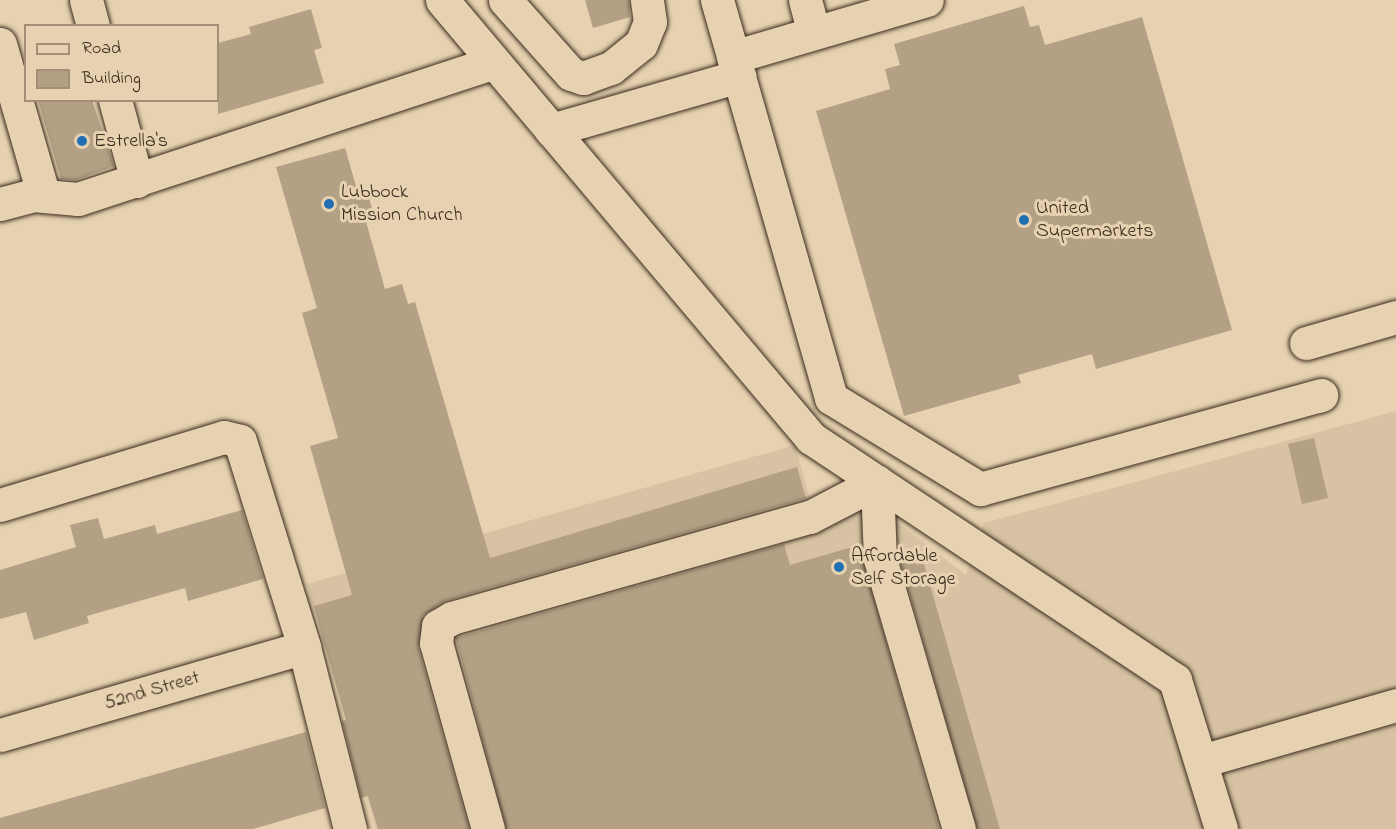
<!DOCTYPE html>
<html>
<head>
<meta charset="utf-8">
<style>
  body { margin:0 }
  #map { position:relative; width:1396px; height:829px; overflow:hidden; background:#e6d2b0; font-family:"Indie Flower",sans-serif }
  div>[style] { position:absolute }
  .built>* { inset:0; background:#d7c3a3 }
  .building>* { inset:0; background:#b4a185 }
  .roads { filter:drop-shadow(0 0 2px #3b2a1e) drop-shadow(0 0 2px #3b2a1e) }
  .minor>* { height:33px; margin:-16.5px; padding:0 16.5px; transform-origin:16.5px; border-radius:16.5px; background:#e6d2b0 }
  .dots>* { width:16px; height:16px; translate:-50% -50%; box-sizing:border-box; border:3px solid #e6d2b0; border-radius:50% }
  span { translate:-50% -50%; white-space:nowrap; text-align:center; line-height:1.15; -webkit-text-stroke:6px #e6d2b0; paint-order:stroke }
  .poi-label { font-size:20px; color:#3b2a1e }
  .left { translate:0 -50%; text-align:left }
  .street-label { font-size:20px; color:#3b2a1e }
  .legend { position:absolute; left:24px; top:24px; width:195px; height:78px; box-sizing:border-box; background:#e6d2b0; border:2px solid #a28f76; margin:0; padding:8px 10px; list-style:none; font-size:18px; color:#3b2a1e }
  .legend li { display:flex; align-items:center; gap:12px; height:30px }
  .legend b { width:30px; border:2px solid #a28f76 }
</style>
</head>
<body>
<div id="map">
  <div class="built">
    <div style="clip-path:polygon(1396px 411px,1396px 829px,376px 829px,307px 584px,795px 445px,816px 521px,875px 505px,966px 575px,984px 523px)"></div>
  </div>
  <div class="building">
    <div style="clip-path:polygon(585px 0,629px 0,630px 17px,593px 28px)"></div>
    <div style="clip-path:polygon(1024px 6px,1030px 27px,1039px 25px,1045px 45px,1142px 17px,1232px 330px,1096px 369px,1092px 354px,1018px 375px,1021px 383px,904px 416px,816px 111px,890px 89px,885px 69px,900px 65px,894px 44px)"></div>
    <div style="clip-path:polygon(311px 9px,322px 48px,314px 50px,324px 83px,218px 114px,218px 43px,251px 34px,249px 27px)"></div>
    <div style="clip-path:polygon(38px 100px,92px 100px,114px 166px,76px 180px,61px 179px)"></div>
    <div style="clip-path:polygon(345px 148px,358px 193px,367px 191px,374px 215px,365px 218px,385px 289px,402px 284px,408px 304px,415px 302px,490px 558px,797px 467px,806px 498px,447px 600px,423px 615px,418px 648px,469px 829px,378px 829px,368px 796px,361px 798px,342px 721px,346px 720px,314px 606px,352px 595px,310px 446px,338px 438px,302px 313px,317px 308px,276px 167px)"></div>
    <div style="clip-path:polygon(1314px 438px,1328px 498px,1302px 504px,1288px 444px)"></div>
    <div style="clip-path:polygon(242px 510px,263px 579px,188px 601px,185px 588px,87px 616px,89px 623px,34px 640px,26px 612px,0 619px,0 570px,76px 547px,70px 525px,98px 518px,104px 539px,155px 525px,157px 534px)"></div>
    <div style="clip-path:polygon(784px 544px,790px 565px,849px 548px,861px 554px,939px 829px,506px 829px,456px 638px)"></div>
    <div style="clip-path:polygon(922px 557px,1000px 829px,977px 829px,901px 563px)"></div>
    <div style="clip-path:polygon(306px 732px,325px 808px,253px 829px,0 829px,0 818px)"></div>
  </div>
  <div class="roads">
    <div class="minor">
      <div style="left:86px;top:0;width:27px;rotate:75deg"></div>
      <div style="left:442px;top:0;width:573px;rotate:49.89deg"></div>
      <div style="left:811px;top:438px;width:437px;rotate:33.6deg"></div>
      <div style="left:1175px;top:680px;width:156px;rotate:72.8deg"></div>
      <div style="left:505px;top:0;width:99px;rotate:48.3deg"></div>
      <div style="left:571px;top:74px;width:13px;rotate:18deg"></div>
      <div style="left:583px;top:78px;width:30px;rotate:-20deg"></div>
      <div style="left:611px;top:68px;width:38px;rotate:-39deg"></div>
      <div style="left:641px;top:44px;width:24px;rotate:-68deg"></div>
      <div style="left:650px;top:22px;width:22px;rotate:-98deg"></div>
      <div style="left:717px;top:0;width:414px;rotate:74deg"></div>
      <div style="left:831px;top:398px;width:175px;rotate:31.4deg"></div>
      <div style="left:980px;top:489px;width:354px;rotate:-15.4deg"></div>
      <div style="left:805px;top:0;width:34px;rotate:75deg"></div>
      <div style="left:0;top:44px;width:158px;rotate:73.9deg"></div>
      <div style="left:733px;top:57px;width:202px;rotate:-16.4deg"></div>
      <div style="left:115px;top:100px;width:84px;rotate:74.8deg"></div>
      <div style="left:551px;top:130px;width:196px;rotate:-16deg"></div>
      <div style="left:0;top:204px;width:34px;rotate:-15deg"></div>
      <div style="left:33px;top:195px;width:45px;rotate:5.1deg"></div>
      <div style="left:78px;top:199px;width:438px;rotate:-18.2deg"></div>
      <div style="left:1306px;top:343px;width:94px;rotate:-16.1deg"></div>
      <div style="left:0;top:505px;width:234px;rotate:-16.9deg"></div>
      <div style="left:224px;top:437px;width:16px;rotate:14deg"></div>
      <div style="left:240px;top:441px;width:216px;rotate:72.7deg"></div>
      <div style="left:304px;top:647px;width:188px;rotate:75.8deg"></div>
      <div style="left:0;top:735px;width:316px;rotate:-16.1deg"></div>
      <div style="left:1201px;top:761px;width:203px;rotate:-16deg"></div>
      <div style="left:488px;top:829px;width:193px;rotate:-105.6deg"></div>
      <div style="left:436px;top:643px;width:17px;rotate:-83deg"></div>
      <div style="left:438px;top:626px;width:16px;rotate:-30deg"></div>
      <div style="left:452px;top:618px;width:372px;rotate:-15.8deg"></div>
      <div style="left:810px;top:517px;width:76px;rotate:-27.6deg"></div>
      <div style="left:877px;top:482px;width:77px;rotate:87.8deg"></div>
      <div style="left:880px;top:559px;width:281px;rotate:73.7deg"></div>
    </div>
  </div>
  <div class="dots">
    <div style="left:82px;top:141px;background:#1f6fb2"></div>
    <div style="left:329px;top:204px;background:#1f6fb2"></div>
    <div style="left:1024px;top:220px;background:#1f6fb2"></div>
    <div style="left:839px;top:567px;background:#1f6fb2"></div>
  </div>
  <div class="poi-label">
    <span class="left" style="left:94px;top:141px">Estrella's</span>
    <span class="left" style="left:341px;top:204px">Lubbock<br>Mission Church</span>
    <span class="left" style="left:1036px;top:220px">United<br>Supermarkets</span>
    <span class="left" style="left:851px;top:568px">Affordable<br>Self Storage</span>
  </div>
  <div class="street-label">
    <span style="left:152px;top:691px;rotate:-16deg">52nd Street</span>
  </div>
  <ul class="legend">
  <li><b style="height:8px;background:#e6d2b0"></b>Road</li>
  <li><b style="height:16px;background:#b4a185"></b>Building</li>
  </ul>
</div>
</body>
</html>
